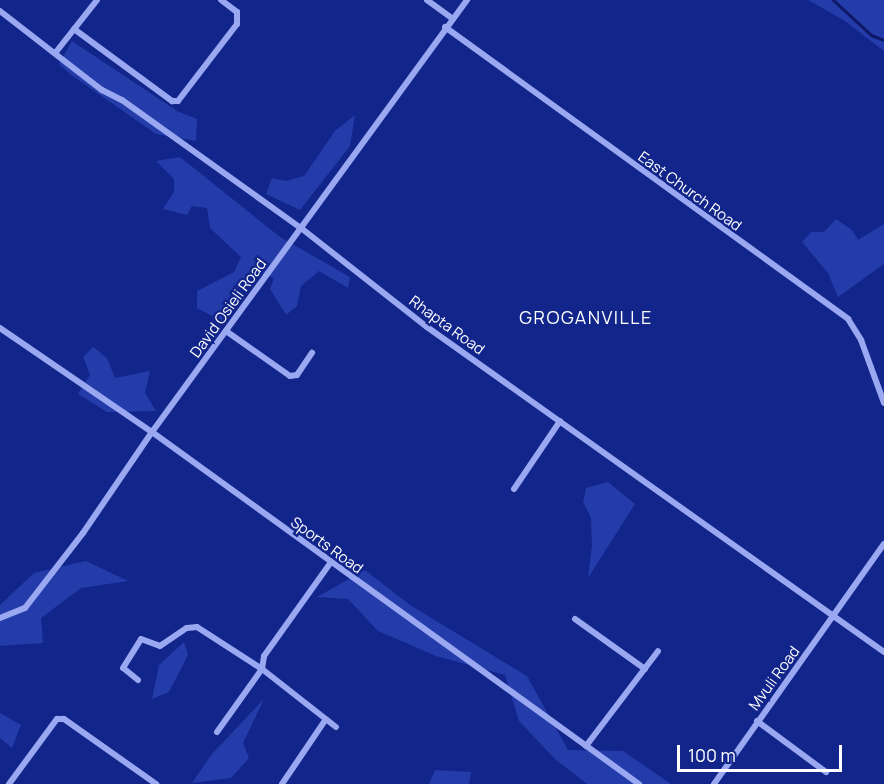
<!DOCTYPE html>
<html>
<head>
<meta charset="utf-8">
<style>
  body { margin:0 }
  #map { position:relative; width:884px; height:784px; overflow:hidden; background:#12258b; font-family:Manrope,sans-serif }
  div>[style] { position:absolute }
  .green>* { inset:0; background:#243baa }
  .stream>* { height:3px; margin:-1.5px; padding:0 1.5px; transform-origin:1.5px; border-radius:1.5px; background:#0b1967 }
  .minor>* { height:6px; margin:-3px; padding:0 3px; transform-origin:3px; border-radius:3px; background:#99a8f1 }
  span { translate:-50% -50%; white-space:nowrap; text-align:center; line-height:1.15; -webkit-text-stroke:5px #12258b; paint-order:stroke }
  .street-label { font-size:15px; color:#fff }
  .quarter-label { font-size:18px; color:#fff; letter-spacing:1.5px }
  .scale { position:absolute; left:677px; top:745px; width:165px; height:27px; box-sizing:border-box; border:3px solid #fff; border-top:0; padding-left:8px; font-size:18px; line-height:21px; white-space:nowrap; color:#fff; -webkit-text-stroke:4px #12258b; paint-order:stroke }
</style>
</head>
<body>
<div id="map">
  <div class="green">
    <div style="clip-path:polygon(808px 0,884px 0,884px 51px,845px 21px)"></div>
    <div style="clip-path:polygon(72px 41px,177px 111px,197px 119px,196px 141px,156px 134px,70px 74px,59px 64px)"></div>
    <div style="clip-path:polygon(355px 115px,350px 146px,300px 210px,266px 194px,272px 178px,286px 181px,304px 176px,335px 131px)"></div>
    <div style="clip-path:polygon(180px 157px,280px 237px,350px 277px,348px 288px,319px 271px,301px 286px,297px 306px,286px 315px,270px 289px,274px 278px,255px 271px,221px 321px,197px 308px,197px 291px,234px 272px,241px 257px,210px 228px,207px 208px,192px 206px,187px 215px,163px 209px,174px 192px,174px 179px,156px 161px)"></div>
    <div style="clip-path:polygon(836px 219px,852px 230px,858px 240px,884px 224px,884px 264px,838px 297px,828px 273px,802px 242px,811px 232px,824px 232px)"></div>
    <div style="clip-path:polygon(93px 347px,107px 358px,115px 378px,150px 371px,145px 393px,156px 411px,107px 412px,78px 394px,90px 375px,83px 357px)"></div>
    <div style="clip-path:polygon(608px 482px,635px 504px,588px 578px,592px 545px,591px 518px,583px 502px,586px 488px)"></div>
    <div style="clip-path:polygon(86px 561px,128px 581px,81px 588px,41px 618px,43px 643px,0 646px,0 605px,34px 573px)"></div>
    <div style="clip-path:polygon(365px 570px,410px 605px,527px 676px,568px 750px,623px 751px,671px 784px,587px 784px,555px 759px,519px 721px,505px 675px,436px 656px,378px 631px,348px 599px,317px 597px)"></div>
    <div style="clip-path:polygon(184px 642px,188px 655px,169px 692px,152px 699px,159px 665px)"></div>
    <div style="clip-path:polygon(264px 699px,243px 743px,249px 758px,231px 778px,192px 783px,212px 754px)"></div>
    <div style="clip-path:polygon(0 713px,21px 725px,12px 748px,0 738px)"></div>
    <div style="clip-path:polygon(435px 770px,471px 772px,469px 784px,429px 784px)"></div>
  </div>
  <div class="stream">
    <div style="left:833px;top:0;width:52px;rotate:42.6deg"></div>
    <div style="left:871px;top:35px;width:14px;rotate:21deg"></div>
  </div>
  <div class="minor">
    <div style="left:427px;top:0;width:32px;rotate:36deg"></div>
    <div style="left:0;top:11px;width:129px;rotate:37.8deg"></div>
    <div style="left:102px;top:90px;width:22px;rotate:27deg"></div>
    <div style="left:122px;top:100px;width:220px;rotate:35.6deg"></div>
    <div style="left:301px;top:228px;width:160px;rotate:38.2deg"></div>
    <div style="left:427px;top:327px;width:561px;rotate:35.42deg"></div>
    <div style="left:445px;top:27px;width:498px;rotate:35.9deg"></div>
    <div style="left:848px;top:319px;width:25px;rotate:58deg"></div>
    <div style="left:861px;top:340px;width:67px;rotate:69.9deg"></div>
    <div style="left:74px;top:29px;width:122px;rotate:36.3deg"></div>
    <div style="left:172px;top:101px;width:6px"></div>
    <div style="left:178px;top:101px;width:97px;rotate:-52.5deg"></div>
    <div style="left:237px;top:24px;width:12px;rotate:-90deg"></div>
    <div style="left:237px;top:12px;width:20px;rotate:-143deg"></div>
    <div style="left:56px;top:52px;width:66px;rotate:-51.7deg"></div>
    <div style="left:0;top:328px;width:184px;rotate:34.4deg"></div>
    <div style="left:152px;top:432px;width:601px;rotate:35.86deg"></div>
    <div style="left:226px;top:331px;width:78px;rotate:35.1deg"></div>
    <div style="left:290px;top:376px;width:7px;rotate:-8deg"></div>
    <div style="left:297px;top:375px;width:27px;rotate:-56deg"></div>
    <div style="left:514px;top:489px;width:82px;rotate:-55.9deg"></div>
    <div style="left:0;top:618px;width:27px;rotate:-22deg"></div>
    <div style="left:25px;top:608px;width:95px;rotate:-52.3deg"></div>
    <div style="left:83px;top:533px;width:122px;rotate:-55.7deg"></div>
    <div style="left:152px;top:432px;width:535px;rotate:-53.9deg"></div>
    <div style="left:575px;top:619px;width:86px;rotate:35.5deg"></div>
    <div style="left:138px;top:680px;width:19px;rotate:-141deg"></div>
    <div style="left:123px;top:668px;width:34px;rotate:-58deg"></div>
    <div style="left:141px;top:639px;width:20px;rotate:20deg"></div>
    <div style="left:160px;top:646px;width:32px;rotate:-34deg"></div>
    <div style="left:187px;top:628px;width:10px;rotate:-6deg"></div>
    <div style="left:197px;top:627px;width:77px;rotate:32.9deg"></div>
    <div style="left:262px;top:669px;width:94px;rotate:38.1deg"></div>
    <div style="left:757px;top:721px;width:86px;rotate:36.5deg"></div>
    <div style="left:217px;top:732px;width:77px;rotate:-54.5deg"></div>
    <div style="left:262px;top:669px;width:13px;rotate:-81deg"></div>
    <div style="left:264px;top:656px;width:115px;rotate:-54.5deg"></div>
    <div style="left:586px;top:746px;width:119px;rotate:-52.8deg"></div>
    <div style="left:9px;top:784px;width:81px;rotate:-53.6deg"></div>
    <div style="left:57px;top:719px;width:7px"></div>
    <div style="left:64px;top:719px;width:113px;rotate:35.2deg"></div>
    <div style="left:282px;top:784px;width:78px;rotate:-55.9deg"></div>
    <div style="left:714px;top:784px;width:294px;rotate:-54.7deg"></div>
  </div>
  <div class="street-label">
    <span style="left:690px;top:191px;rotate:36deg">East Church Road</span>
    <span style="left:228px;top:308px;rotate:-54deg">David Osieli Road</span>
    <span style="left:447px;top:325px;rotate:36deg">Rhapta Road</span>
    <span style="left:327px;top:545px;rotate:36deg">Sports Road</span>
    <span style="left:774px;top:678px;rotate:-54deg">Mvuli Road</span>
  </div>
  <div class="quarter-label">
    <span style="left:586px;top:317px">GROGANVILLE</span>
  </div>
  <div class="scale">100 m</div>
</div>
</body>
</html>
